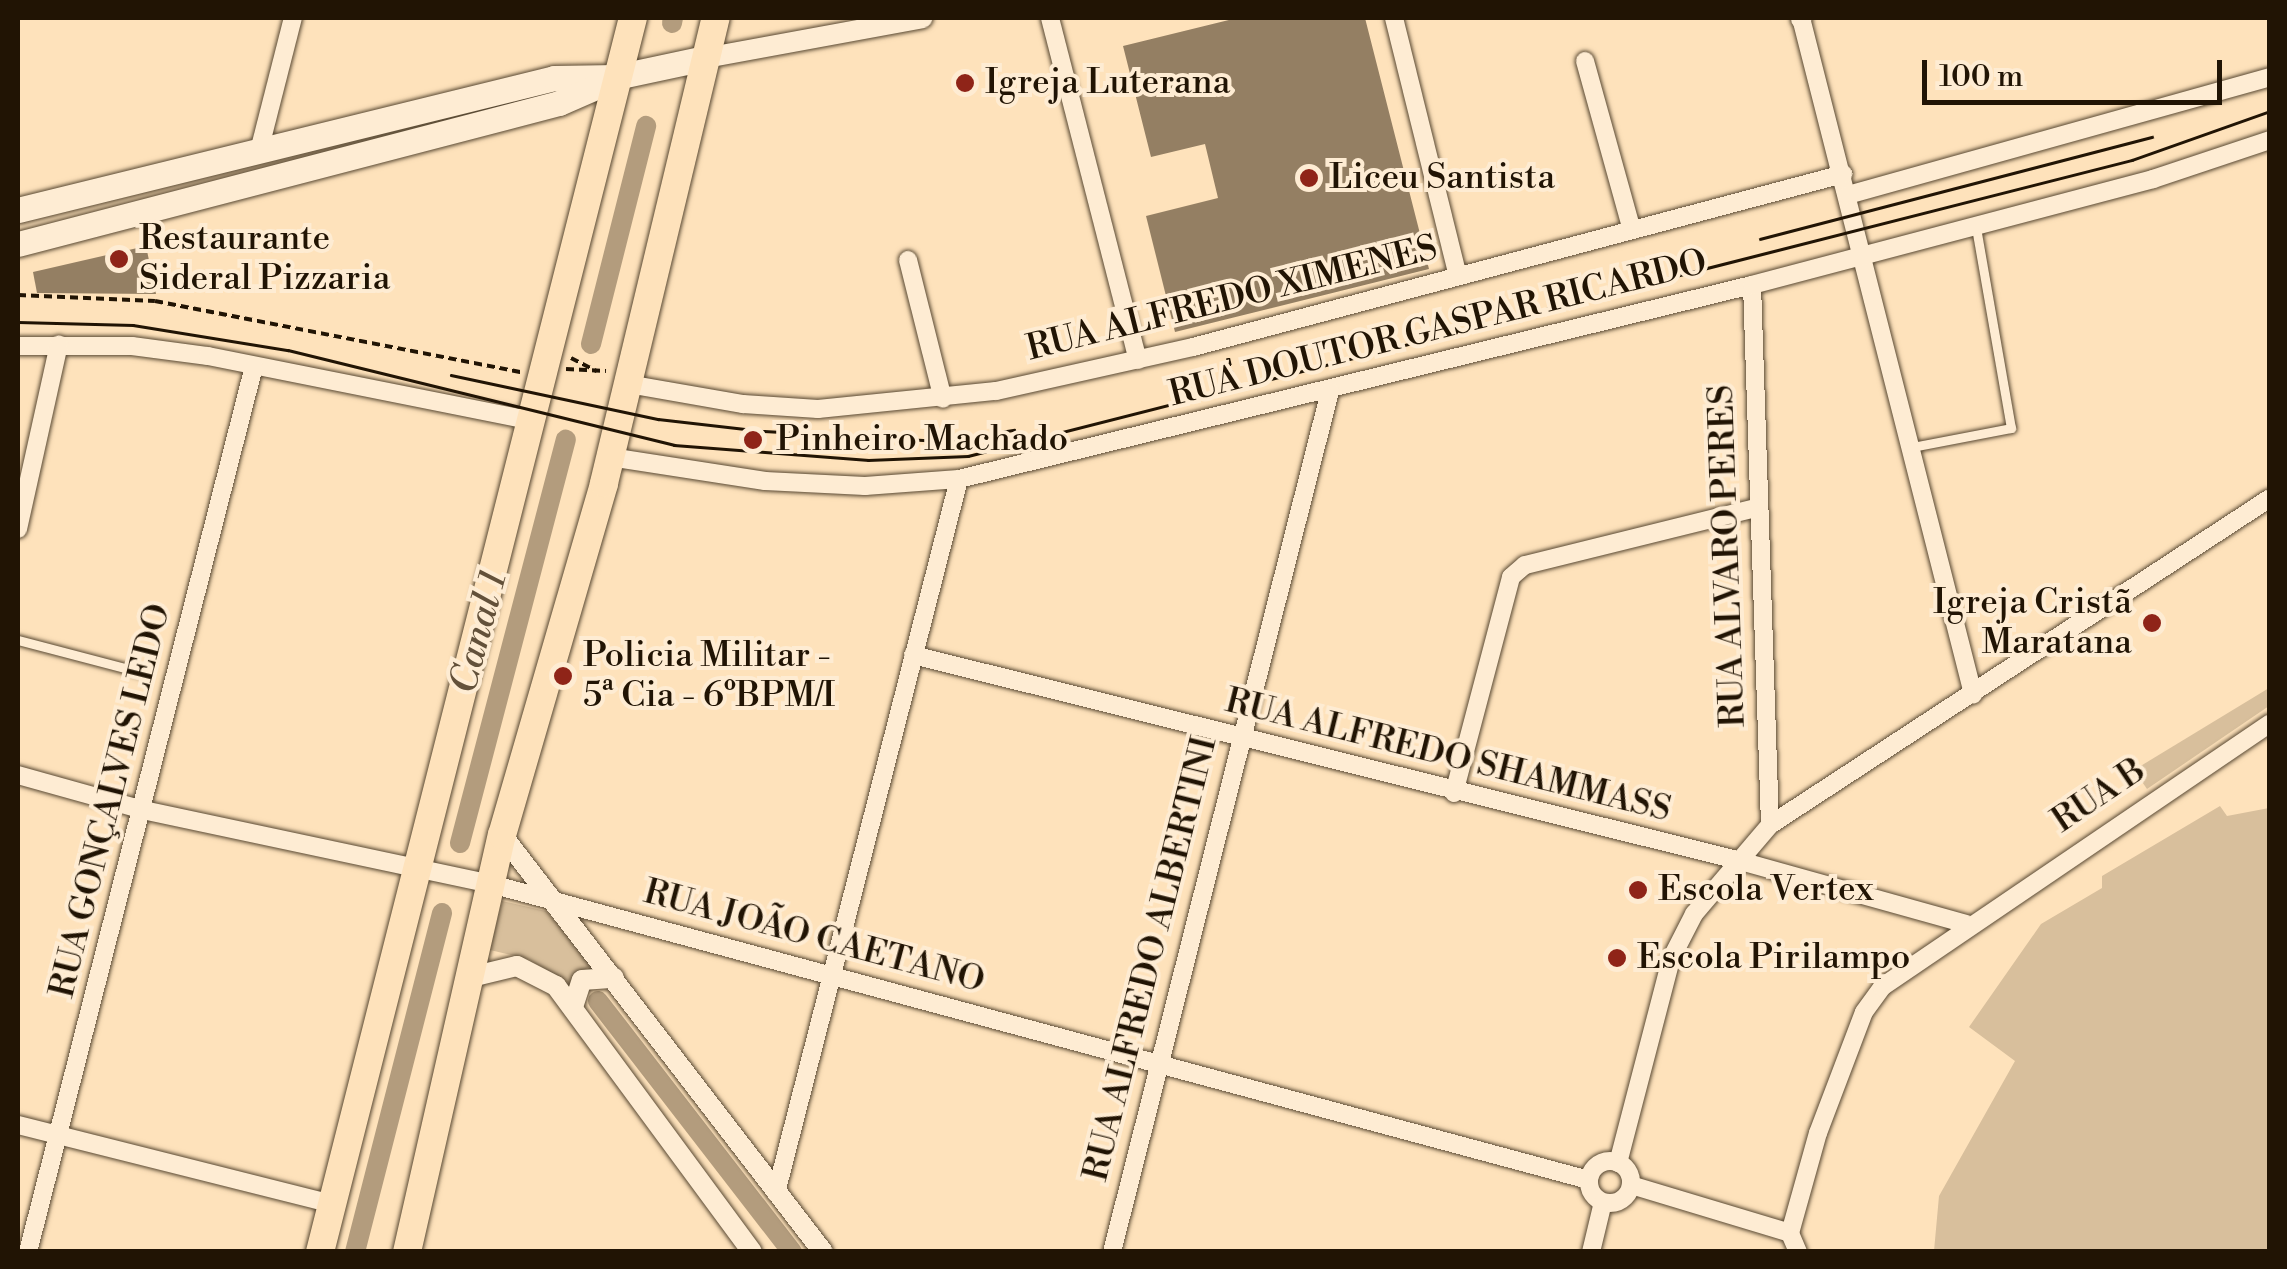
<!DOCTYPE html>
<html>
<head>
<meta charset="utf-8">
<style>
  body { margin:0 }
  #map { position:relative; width:2287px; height:1269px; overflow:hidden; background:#fee2bb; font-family:"Libre Bodoni",serif }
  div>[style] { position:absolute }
  .green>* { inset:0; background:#d8bf9c }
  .canal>* { height:20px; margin:-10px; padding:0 10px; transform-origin:10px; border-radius:10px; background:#b39c7d }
  .building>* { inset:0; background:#947f63 }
  .path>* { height:4px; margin-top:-2px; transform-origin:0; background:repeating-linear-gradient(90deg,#211404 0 8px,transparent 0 13px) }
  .roads { filter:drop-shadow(0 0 2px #584832) drop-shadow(0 0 2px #584832) }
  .service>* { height:9px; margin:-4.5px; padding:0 4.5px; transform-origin:4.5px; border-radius:4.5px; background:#feecd3 }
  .minor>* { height:18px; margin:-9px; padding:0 9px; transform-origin:9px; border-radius:9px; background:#feecd3 }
  .minor>.ring { margin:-9px; padding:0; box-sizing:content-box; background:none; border:18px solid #feecd3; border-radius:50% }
  .tertiary>* { height:20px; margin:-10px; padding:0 10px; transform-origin:10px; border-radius:10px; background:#feecd3 }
  .secondary>* { height:25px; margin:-12.5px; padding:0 12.5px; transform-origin:12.5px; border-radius:12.5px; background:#feecd3 }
  .primary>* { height:28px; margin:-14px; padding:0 14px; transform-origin:14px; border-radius:14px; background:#fee2bb }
  .tram>* { height:2.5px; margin:-1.25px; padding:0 1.25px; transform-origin:1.25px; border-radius:1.25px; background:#211404 }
  .dots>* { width:28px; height:28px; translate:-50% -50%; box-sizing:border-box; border:5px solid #feecd3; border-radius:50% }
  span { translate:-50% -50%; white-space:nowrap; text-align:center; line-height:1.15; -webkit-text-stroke:8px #feecd3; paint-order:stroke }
  .poi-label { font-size:35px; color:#211404 }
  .left { translate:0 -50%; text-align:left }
  .right { translate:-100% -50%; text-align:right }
  .street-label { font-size:35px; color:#211404 }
  .water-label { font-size:38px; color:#63513a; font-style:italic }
  .frame { position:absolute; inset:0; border:20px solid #211404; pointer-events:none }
  .scale { position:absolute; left:1922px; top:60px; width:300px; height:45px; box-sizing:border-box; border:5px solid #211404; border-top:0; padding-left:12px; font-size:30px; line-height:35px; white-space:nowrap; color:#211404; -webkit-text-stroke:8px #feecd3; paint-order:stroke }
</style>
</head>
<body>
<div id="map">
  <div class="green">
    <div style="clip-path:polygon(2269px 688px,2269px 706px,2147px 789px,2134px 770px)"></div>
    <div style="clip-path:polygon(2220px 806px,2227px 816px,2269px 808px,2269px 1251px,1934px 1251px,1939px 1196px,2015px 1061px,1969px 1027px,2041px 924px,2102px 888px,2102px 876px)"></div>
    <div style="clip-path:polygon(502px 901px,546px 911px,592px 964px,569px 983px,528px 959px,490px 950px)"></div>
  </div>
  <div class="canal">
    <div style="left:672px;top:23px;width:5px;rotate:-79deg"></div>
    <div style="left:591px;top:344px;width:225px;rotate:-75.8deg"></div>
    <div style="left:460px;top:843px;width:417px;rotate:-75.3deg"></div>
    <div style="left:598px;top:1001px;width:317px;rotate:52.3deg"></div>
    <div style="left:355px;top:1252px;width:350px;rotate:-75.6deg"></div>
  </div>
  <div class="building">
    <div style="clip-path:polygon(1237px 18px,1365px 18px,1429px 269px,1175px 332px,1146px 216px,1218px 198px,1205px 144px,1151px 157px,1123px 46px)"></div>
    <div style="clip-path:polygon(146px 246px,156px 294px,37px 293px,33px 272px)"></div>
  </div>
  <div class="path">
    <div style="left:18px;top:295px;width:137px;rotate:2.5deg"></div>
    <div style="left:155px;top:301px;width:373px;rotate:11deg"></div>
    <div style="left:571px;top:358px;width:29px;rotate:27deg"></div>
    <div style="left:1228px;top:358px;width:36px;rotate:77deg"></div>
    <div style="left:566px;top:369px;width:40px;rotate:2.9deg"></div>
  </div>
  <div class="roads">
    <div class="service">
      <div style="left:1912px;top:447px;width:101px;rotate:-10.9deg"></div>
      <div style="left:2011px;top:428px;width:204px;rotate:-99.9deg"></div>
      <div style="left:18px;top:640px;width:130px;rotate:14.7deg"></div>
    </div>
    <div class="minor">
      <div style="left:1050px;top:18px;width:353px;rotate:75.6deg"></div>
      <div style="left:1394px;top:18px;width:266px;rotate:76.1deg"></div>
      <div style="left:1801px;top:18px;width:698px;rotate:75.72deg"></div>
      <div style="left:1585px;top:61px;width:175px;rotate:74.5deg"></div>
      <div style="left:260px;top:147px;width:133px;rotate:-75.7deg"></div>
      <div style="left:1848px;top:195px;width:438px;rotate:-15.6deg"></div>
      <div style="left:908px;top:260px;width:143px;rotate:75.9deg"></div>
      <div style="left:1752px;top:285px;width:540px;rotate:88.09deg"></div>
      <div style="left:18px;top:346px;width:114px"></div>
      <div style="left:132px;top:346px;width:77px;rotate:7.5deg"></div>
      <div style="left:208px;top:356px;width:330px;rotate:11.3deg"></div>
      <div style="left:628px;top:384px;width:117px;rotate:9.9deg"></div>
      <div style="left:743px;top:404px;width:75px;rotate:3.8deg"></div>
      <div style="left:818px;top:409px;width:179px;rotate:-5.8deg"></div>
      <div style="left:996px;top:391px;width:202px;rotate:-12.6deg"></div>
      <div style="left:1193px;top:347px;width:673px;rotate:-14.9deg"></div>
      <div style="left:610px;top:457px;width:157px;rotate:8.8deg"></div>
      <div style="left:765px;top:481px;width:100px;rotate:2.9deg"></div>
      <div style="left:865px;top:486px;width:94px;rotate:-4.3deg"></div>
      <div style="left:959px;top:479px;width:816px;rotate:-13.75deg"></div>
      <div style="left:1752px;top:285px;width:415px;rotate:-14.8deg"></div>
      <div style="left:2153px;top:179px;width:123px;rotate:-18.4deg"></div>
      <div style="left:18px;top:529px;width:189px;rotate:-77.5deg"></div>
      <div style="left:913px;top:655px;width:849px;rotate:13.97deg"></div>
      <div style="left:1737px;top:860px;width:238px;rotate:15.6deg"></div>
      <div style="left:18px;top:775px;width:130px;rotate:15.6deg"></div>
      <div style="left:143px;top:810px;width:356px;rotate:12deg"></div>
      <div style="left:491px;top:884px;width:1137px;rotate:15.09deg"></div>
      <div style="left:1454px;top:793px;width:223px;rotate:-75.2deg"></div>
      <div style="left:1511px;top:577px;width:18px;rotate:-41deg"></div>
      <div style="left:1525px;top:565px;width:238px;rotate:-13.9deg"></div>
      <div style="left:18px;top:1125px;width:325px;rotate:14.1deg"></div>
      <div class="ring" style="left:1589px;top:1161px;width:24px;height:24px"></div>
      <div style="left:1618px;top:1163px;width:211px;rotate:-75.4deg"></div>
      <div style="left:1671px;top:959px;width:51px;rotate:-62.9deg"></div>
      <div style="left:1694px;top:914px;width:117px;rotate:-49.5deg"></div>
      <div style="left:1770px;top:825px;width:597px;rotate:-33.18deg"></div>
      <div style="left:1631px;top:1185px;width:166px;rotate:16.8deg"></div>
      <div style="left:776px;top:1193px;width:737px;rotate:-75.62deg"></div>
      <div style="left:28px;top:1252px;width:914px;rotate:-75.69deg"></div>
      <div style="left:1112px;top:1252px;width:888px;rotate:-75.79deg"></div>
      <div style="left:1591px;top:1252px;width:51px;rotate:-76.5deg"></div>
      <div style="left:1798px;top:1252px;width:21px;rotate:-113deg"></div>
      <div style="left:1790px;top:1233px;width:104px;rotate:-74.4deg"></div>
      <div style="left:1818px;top:1133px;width:129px;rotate:-69.2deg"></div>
      <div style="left:1864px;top:1012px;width:31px;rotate:-54deg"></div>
      <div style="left:1882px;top:987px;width:469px;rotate:-34.2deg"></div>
    </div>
    <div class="tertiary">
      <div style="left:1801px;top:19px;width:1px;rotate:-45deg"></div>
      <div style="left:705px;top:58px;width:221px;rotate:-10.4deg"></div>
      <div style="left:502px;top:835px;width:526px;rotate:52.41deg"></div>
      <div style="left:467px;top:978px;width:51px;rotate:-13.5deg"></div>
      <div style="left:517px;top:966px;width:44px;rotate:27.1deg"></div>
      <div style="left:556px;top:986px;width:330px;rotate:53.6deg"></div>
      <div style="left:573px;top:1007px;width:28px;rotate:-72deg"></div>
      <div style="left:582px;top:980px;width:32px;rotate:-4deg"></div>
    </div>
    <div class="secondary">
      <div style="left:18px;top:210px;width:552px;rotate:-13.83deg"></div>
      <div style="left:554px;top:78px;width:62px;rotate:-0.9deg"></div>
      <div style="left:616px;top:77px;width:91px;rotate:-12.1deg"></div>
      <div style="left:18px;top:244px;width:559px;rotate:-14.61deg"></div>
      <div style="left:559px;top:103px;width:58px;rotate:-23.5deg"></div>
    </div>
    <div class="primary">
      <div style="left:320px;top:1252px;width:1273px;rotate:-75.77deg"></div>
      <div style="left:407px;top:1252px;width:428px;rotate:-77.2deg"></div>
      <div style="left:502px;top:835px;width:366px;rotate:-73.8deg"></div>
      <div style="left:604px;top:483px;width:478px;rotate:-76.5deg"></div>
    </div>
  </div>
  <div class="tram">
    <div style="left:1760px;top:239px;width:405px;rotate:-14.6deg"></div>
    <div style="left:18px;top:322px;width:115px;rotate:1.5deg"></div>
    <div style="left:133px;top:325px;width:157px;rotate:9.2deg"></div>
    <div style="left:288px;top:350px;width:398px;rotate:13.8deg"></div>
    <div style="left:674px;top:445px;width:195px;rotate:4.4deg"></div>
    <div style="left:868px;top:460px;width:100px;rotate:-2.3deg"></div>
    <div style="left:968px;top:456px;width:1201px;rotate:-14.27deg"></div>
    <div style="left:2132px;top:160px;width:146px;rotate:-19.5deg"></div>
    <div style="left:451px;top:375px;width:212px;rotate:12deg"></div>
    <div style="left:658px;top:419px;width:107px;rotate:6.5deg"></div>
    <div style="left:764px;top:431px;width:181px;rotate:3.2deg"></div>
    <div style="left:945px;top:441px;width:70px;rotate:-9.1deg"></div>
  </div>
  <div class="dots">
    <div style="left:965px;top:83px;background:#8f2418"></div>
    <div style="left:1309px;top:178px;background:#8f2418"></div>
    <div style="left:119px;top:259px;background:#8f2418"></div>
    <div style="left:753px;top:440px;background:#8f2418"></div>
    <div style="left:2152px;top:623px;background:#8f2418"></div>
    <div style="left:563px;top:676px;background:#8f2418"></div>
    <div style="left:1638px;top:890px;background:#8f2418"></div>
    <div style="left:1617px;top:958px;background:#8f2418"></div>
  </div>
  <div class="poi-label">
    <span class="left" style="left:985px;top:83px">Igreja Luterana</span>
    <span class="left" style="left:1329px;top:178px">Liceu Santista</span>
    <span class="left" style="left:139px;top:259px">Restaurante<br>Sideral Pizzaria</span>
    <span class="left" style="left:776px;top:440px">Pinheiro Machado</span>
    <span class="right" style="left:2132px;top:623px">Igreja Cristã<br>Maratana</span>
    <span class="left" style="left:583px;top:676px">Policia Militar -<br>5ª Cia - 6ºBPM/I</span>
    <span class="left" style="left:1658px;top:890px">Escola Vertex</span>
    <span class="left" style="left:1637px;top:958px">Escola Pirilampo</span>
  </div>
  <div class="street-label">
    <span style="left:1232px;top:299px;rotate:-14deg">RUA ALFREDO XIMENES</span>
    <span style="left:1438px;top:329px;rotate:-14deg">RUA DOUTOR GASPAR RICARDO</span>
    <span style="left:1728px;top:556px;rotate:-92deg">RUA ALVARO PERES</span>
    <span style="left:1448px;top:756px;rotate:14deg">RUA ALFREDO SHAMMASS</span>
    <span style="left:2099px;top:796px;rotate:-34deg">RUA B</span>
    <span style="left:111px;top:801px;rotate:-76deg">RUA GONÇALVES LEDO</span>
    <span style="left:814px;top:937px;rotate:15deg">RUA JOÃO CAETANO</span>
    <span style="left:1151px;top:959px;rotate:-76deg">RUA ALFREDO ALBERTINI</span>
  </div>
  <div class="water-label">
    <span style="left:479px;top:633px;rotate:-75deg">Canal 1</span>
  </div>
  <div class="frame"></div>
  <div class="scale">100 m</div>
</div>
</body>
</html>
